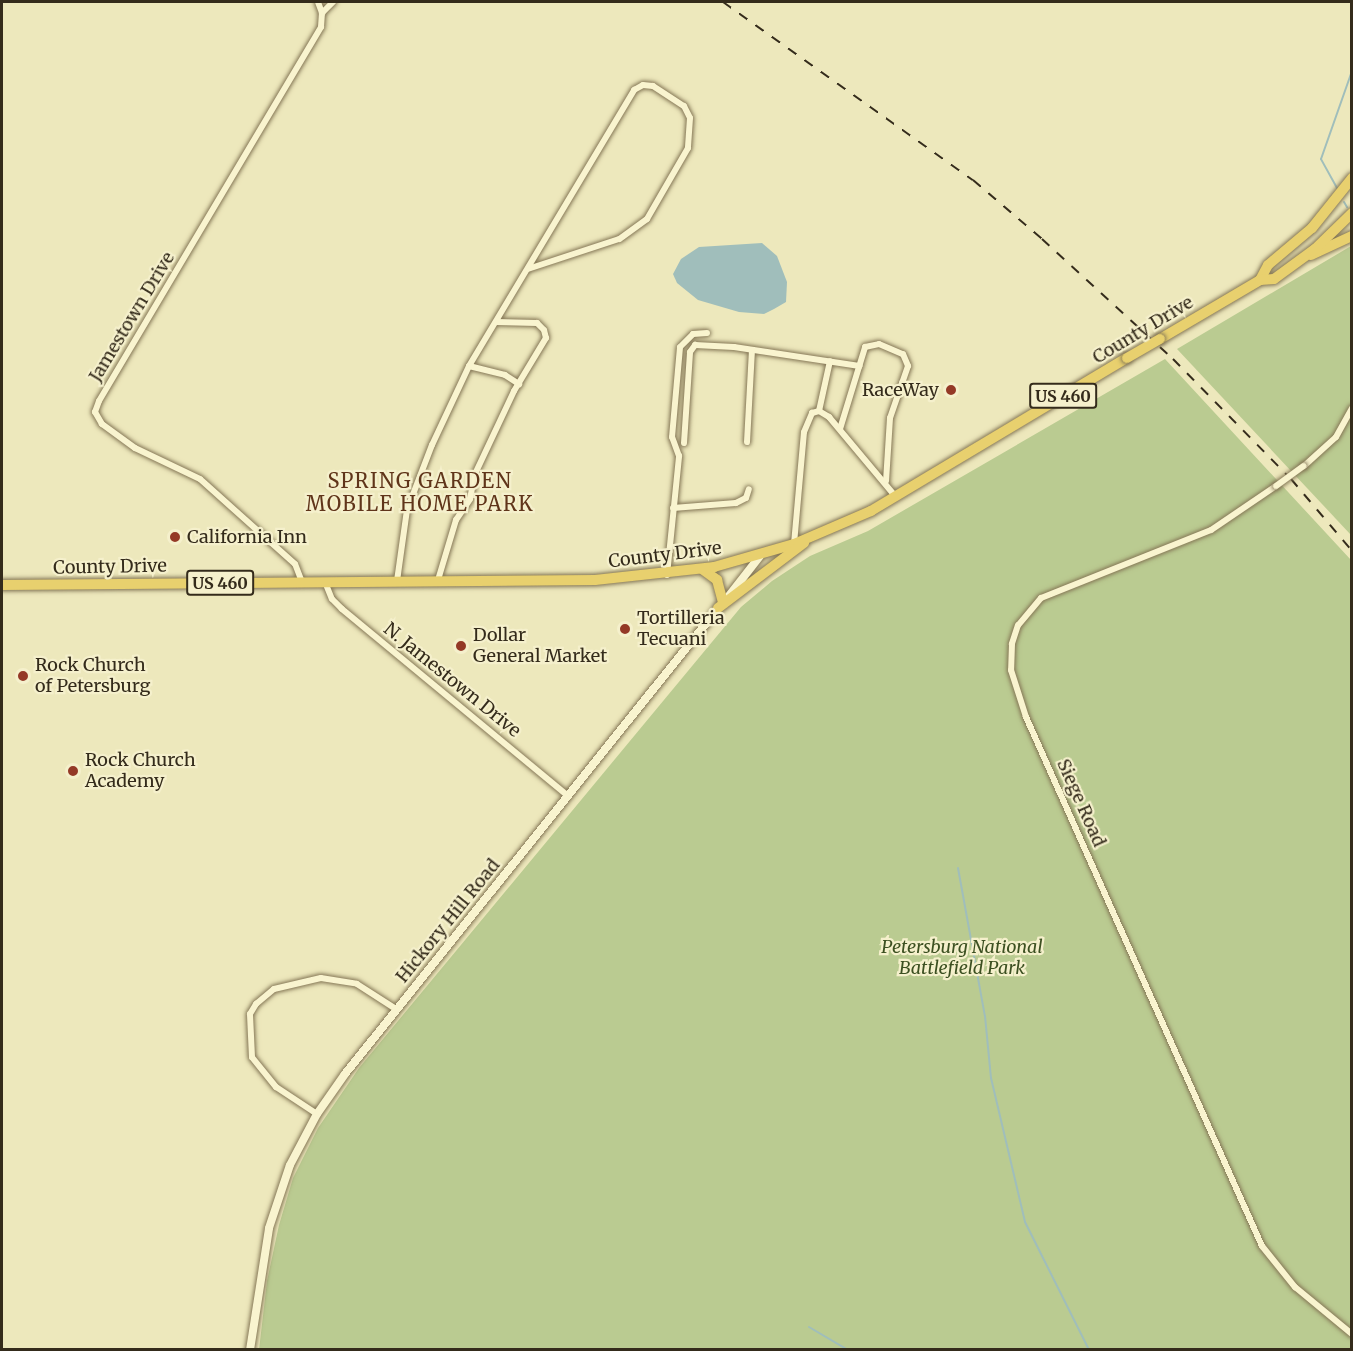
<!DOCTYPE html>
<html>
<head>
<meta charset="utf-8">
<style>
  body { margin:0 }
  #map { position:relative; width:1353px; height:1351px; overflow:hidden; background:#ede8bc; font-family:Merriweather,serif }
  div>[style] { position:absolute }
  .green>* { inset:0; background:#bacb91 }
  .water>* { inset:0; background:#a0bebb }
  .stream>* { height:2px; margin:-1px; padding:0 1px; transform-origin:1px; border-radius:1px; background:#a0bebb }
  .roads { filter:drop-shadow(0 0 2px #857756) drop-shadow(0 0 2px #857756) }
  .minor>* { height:6px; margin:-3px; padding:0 3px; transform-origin:3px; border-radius:3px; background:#f9f4cf }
  .tertiary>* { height:8px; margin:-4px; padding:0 4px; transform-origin:4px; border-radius:4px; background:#f9f4cf }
  .trunk>* { height:10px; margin:-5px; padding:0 5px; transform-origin:5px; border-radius:5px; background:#e8d06e }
  .rail>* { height:2px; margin-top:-1px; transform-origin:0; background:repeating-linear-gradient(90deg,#342b1b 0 10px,transparent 0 20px) }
  .bridges { filter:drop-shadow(0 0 2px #857756) drop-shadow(0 0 2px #857756) }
  .minor-bridge>* { height:6px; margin:-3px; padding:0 3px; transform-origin:3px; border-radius:3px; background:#f9f4cf }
  .trunk-bridge>* { height:10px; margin:-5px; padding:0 5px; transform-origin:5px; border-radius:5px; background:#e8d06e }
  .dots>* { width:16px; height:16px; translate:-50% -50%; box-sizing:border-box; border:3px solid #f5f0cc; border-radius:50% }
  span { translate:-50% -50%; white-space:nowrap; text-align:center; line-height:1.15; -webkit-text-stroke:4.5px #f5f0cc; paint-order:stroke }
  .shield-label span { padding:2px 4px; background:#f5f0cc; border:2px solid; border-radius:4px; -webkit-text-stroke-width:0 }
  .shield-label { font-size:16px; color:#342b1b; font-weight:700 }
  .street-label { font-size:18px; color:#342b1b }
  .poi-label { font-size:18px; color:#342b1b }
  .right { translate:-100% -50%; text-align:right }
  .left { translate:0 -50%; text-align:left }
  .park-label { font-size:18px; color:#3c5021; font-style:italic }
  .neighbourhood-label { font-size:20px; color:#60351a; letter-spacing:1.5px }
  .frame { position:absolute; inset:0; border:3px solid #342b1b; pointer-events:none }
</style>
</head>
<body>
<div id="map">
  <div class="green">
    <div style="clip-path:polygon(1351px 246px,1351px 535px,1177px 349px)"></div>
    <div style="clip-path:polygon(1165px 359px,1351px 560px,1351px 1349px,259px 1350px,267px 1281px,279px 1225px,293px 1178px,318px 1128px,359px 1068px,741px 607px,772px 581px,810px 556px,868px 531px)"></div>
  </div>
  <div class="water">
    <div style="clip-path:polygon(762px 243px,777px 256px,787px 282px,786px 302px,774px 309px,764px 314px,739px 312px,698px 300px,677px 283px,673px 274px,681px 259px,699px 247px)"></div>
  </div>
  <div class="stream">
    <div style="left:1337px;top:188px;width:33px;rotate:-119deg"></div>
    <div style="left:1321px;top:159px;width:93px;rotate:-70.6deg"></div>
    <div style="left:1344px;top:202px;width:6px;rotate:59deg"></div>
    <div style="left:958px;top:868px;width:150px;rotate:79.7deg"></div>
    <div style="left:985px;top:1016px;width:62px;rotate:84.5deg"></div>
    <div style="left:991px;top:1078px;width:148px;rotate:76.7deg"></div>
    <div style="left:1025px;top:1222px;width:143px;rotate:63.4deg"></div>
    <div style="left:809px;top:1327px;width:45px;rotate:30.5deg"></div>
  </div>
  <div class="roads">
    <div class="minor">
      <div style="left:318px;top:2px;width:12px;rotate:70deg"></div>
      <div style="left:469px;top:366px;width:37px;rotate:14deg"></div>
      <div style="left:505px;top:375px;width:17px;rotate:33deg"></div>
      <div style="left:819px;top:411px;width:51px;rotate:-77.6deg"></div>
      <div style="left:840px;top:429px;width:86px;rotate:-73deg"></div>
      <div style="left:865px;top:347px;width:14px;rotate:-12deg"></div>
      <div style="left:879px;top:344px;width:26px;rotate:23deg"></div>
      <div style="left:903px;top:354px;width:13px;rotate:67deg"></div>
      <div style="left:908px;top:366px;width:55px;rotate:109.1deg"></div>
      <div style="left:890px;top:418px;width:63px;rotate:93.6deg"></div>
      <div style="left:747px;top:442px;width:92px;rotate:-86.9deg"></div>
      <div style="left:684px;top:443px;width:91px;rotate:-86.2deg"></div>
      <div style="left:690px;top:352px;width:9px;rotate:-54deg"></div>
      <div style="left:695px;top:345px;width:39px;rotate:3deg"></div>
      <div style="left:734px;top:347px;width:127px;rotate:8.6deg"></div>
      <div style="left:1304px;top:466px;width:43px;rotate:-42.2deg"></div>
      <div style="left:1336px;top:437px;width:33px;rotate:-61deg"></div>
      <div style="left:1276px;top:486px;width:78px;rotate:145.9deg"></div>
      <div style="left:1211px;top:530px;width:183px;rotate:158.2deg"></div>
      <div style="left:1041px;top:598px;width:35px;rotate:130deg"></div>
      <div style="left:1018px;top:625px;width:20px;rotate:108deg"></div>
      <div style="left:1012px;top:644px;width:26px;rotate:92deg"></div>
      <div style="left:1011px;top:670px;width:49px;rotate:72.3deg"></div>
      <div style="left:1026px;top:717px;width:579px;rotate:65.96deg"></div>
      <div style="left:1262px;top:1246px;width:53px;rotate:51.2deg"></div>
      <div style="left:1295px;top:1287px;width:74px;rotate:39.5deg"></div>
      <div style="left:673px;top:508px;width:63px;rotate:-4.5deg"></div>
      <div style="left:736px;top:503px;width:11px;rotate:-27deg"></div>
      <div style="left:746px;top:498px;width:9px;rotate:-72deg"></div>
      <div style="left:794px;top:544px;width:112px;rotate:-84.9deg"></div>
      <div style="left:804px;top:432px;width:21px;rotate:-67deg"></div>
      <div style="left:812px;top:413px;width:7px;rotate:-16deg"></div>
      <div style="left:819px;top:411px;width:12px;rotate:31deg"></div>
      <div style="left:829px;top:417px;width:103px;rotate:50.1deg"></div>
      <div style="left:667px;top:575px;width:120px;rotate:-84.2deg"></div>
      <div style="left:679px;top:456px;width:20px;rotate:-110deg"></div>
      <div style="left:672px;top:437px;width:90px;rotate:-84.9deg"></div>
      <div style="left:680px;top:347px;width:18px;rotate:-45deg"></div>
      <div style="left:693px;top:334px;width:14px;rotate:-4deg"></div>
      <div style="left:438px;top:580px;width:63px;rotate:-73.3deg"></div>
      <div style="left:456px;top:520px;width:25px;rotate:-56deg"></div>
      <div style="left:470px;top:499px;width:25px;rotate:-79deg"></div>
      <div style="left:475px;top:474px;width:92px;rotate:-64.8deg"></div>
      <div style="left:514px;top:391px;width:62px;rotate:-58.9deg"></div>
      <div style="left:546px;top:338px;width:8px;rotate:-104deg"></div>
      <div style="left:544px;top:330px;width:10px;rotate:-135deg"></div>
      <div style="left:537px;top:323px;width:41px;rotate:-178.6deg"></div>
      <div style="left:397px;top:581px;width:72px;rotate:-82deg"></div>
      <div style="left:407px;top:510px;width:70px;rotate:-69deg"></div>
      <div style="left:432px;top:445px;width:87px;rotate:-64.9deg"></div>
      <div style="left:469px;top:366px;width:322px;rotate:-59.1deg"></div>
      <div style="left:634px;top:90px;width:10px;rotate:-29deg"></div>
      <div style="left:643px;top:85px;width:10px;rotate:6deg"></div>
      <div style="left:653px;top:86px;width:37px;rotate:33deg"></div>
      <div style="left:684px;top:106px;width:13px;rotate:63deg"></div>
      <div style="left:690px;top:118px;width:30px;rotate:94deg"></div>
      <div style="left:688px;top:148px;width:82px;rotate:120deg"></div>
      <div style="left:647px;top:219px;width:34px;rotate:144deg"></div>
      <div style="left:619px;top:239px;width:96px;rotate:161.8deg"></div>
      <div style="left:302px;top:582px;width:19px;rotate:-111deg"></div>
      <div style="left:295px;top:564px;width:127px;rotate:-138.2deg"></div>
      <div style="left:200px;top:479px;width:72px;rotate:-154.5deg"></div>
      <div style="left:135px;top:448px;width:41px;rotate:-144deg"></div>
      <div style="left:102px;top:424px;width:14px;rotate:-120deg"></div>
      <div style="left:95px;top:412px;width:12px;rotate:-70deg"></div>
      <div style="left:99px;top:401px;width:435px;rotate:-59.3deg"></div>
      <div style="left:321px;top:27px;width:14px;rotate:-86deg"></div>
      <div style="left:322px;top:13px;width:16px;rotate:-45deg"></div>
      <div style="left:325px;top:582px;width:18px;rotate:68deg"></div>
      <div style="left:332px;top:599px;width:14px;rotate:45deg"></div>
      <div style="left:342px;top:609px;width:293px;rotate:39.6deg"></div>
      <div style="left:317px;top:1114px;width:49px;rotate:-146.6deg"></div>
      <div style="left:276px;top:1087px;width:38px;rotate:-129deg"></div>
      <div style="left:252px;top:1057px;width:43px;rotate:-92.7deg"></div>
      <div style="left:250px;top:1014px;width:12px;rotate:-59deg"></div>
      <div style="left:256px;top:1004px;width:23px;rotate:-40deg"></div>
      <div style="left:274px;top:989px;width:48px;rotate:-13.2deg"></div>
      <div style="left:321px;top:978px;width:36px;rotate:9deg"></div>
      <div style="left:357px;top:984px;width:46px;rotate:32.7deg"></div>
    </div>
    <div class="tertiary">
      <div style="left:728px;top:597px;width:52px;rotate:-52deg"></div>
      <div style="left:250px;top:1350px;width:123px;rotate:-81.1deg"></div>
      <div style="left:269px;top:1228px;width:66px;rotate:-71.6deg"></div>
      <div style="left:290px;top:1165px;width:58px;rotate:-62.1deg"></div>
      <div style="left:317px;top:1114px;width:49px;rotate:-55deg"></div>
      <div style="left:345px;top:1074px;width:600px;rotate:-51.3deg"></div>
    </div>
    <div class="trunk">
      <div style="left:1311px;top:255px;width:45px;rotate:-24.9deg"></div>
      <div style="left:1260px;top:280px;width:17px;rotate:-62deg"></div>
      <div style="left:1268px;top:265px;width:57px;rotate:-40.1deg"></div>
      <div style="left:1312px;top:228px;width:64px;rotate:-51.3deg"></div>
      <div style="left:1160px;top:339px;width:116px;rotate:-30.5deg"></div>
      <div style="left:1260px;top:280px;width:14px;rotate:-4deg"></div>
      <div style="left:1274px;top:279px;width:51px;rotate:-36.2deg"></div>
      <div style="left:1315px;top:249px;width:52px;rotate:-44.2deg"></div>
      <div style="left:702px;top:569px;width:19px;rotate:36deg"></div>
      <div style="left:717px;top:580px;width:24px;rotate:75deg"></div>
      <div style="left:2px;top:585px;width:593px;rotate:-0.48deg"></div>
      <div style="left:595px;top:580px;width:120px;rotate:-6.2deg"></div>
      <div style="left:714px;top:567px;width:83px;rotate:-16deg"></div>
      <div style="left:794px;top:544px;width:84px;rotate:-23.2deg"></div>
      <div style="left:871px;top:511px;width:298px;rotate:-30.9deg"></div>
      <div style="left:718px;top:608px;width:108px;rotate:-37.1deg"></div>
    </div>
  </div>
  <div class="rail">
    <div style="left:723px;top:2px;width:307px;rotate:35.5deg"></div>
    <div style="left:973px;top:180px;width:91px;rotate:40.5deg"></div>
    <div style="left:1042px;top:239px;width:178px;rotate:42.5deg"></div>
    <div style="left:1173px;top:359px;width:168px;rotate:45.5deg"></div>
    <div style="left:1291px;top:479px;width:94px;rotate:49.7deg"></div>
  </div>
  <div class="bridges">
    <div class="minor-bridge">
      <div style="left:1276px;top:486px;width:34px;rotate:-36deg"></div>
    </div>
    <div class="trunk-bridge">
      <div style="left:1127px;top:358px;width:38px;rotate:-30deg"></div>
    </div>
  </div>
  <div class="dots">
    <div style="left:951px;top:390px;background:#943926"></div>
    <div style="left:175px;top:537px;background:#943926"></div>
    <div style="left:625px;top:629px;background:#943926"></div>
    <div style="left:461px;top:646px;background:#943926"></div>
    <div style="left:23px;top:676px;background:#943926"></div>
    <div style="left:73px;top:771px;background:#943926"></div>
  </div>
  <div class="shield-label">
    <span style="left:1063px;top:396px">US 460</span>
    <span style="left:220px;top:583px">US 460</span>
  </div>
  <div class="street-label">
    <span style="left:132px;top:317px;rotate:-59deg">Jamestown Drive</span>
    <span style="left:1143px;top:330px;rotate:-31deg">County Drive</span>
    <span style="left:665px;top:555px;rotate:-7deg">County Drive</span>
    <span style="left:110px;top:567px;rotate:-1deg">County Drive</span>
    <span style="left:452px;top:680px;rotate:39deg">N. Jamestown Drive</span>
    <span style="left:1081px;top:803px;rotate:66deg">Siege Road</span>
    <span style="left:448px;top:921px;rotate:-51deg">Hickory Hill Road</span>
  </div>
  <div class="poi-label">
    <span class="right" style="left:939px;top:390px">RaceWay</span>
    <span class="left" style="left:187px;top:537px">California Inn</span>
    <span class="left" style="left:637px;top:629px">Tortilleria<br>Tecuani</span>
    <span class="left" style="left:473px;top:646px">Dollar<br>General Market</span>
    <span class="left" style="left:35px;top:676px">Rock Church<br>of Petersburg</span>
    <span class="left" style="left:85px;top:771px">Rock Church<br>Academy</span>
  </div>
  <div class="park-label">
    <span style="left:962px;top:958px">Petersburg National<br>Battlefield Park</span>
  </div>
  <div class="neighbourhood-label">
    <span style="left:420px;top:492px">SPRING GARDEN<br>MOBILE HOME PARK</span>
  </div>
  <div class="frame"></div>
</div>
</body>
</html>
